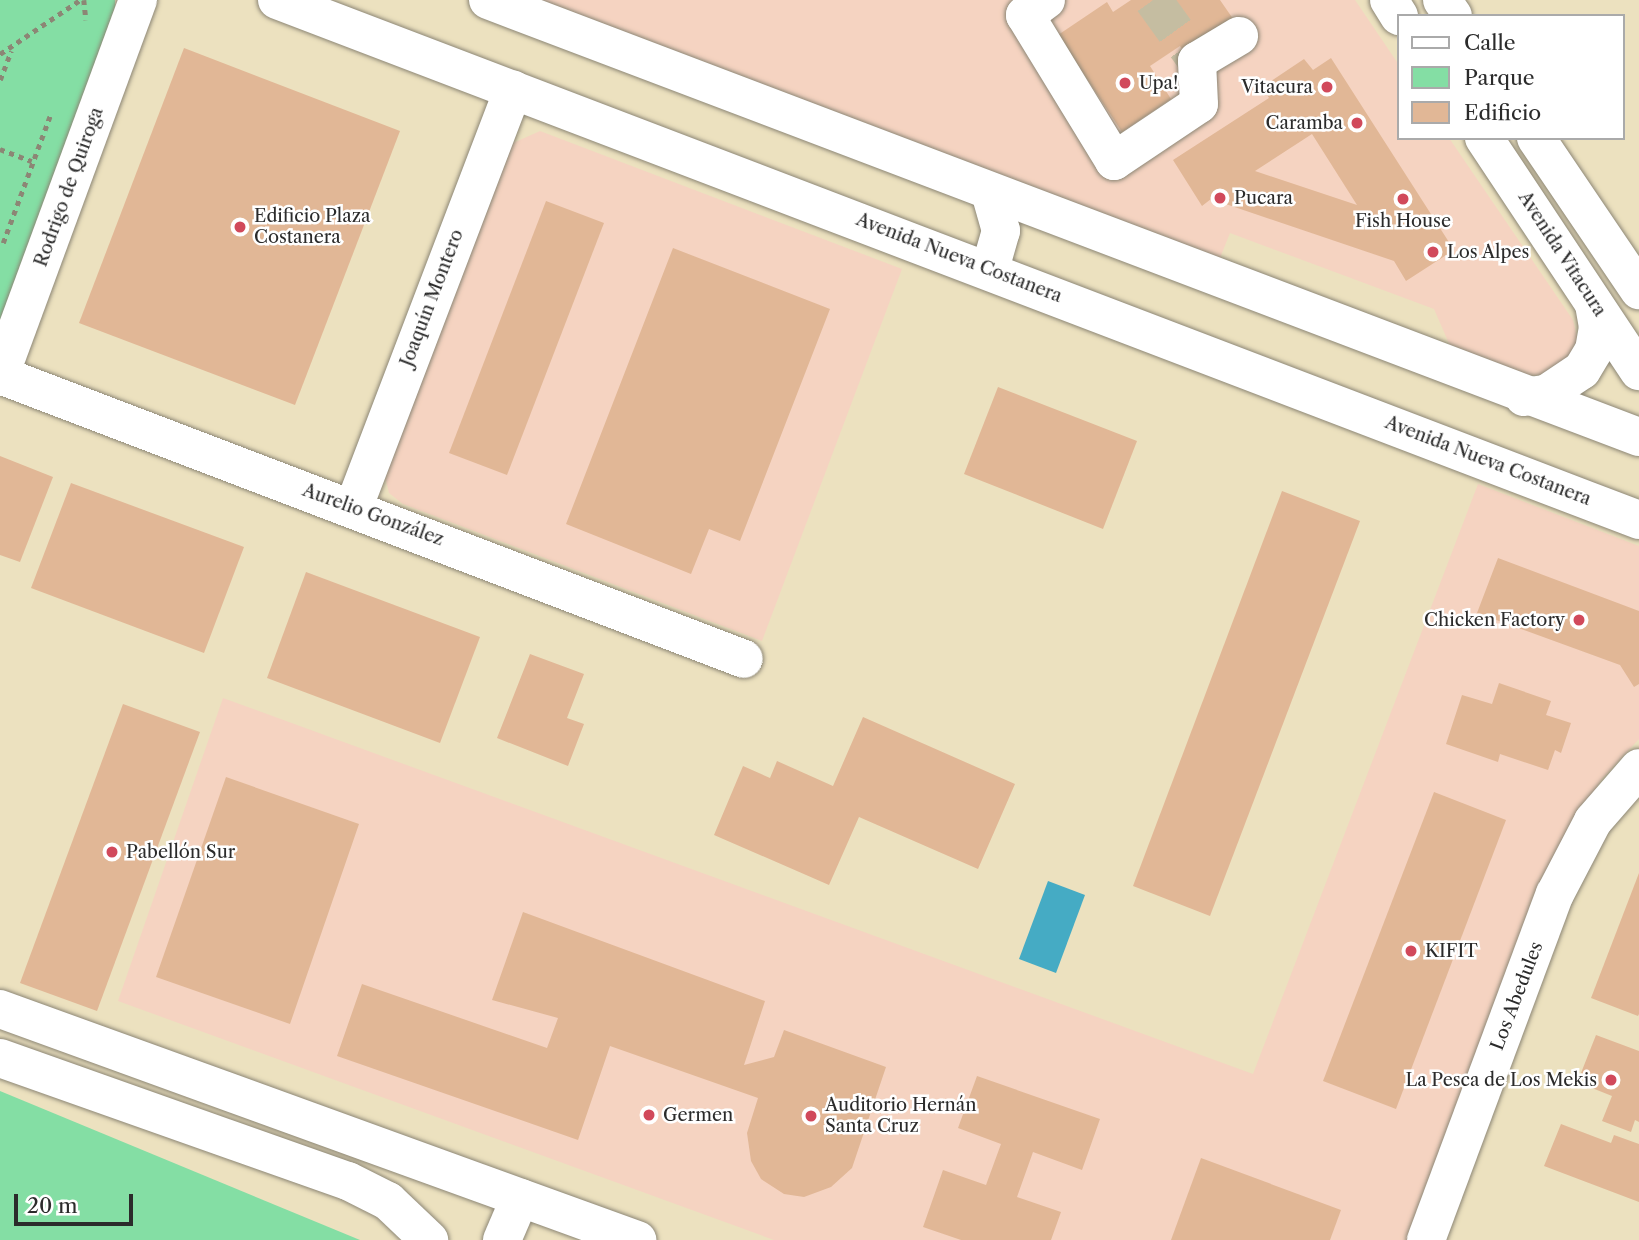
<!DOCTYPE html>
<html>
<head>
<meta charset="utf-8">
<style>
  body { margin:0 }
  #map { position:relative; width:1639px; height:1240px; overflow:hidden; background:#ece1bf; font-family:"Libre Caslon Text",serif }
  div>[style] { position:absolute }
  .built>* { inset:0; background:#f5d3c1 }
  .green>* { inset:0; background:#84dea4 }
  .water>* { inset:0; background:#45abc4 }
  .building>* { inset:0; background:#e1b796 }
  .minor-tunnel>* { height:38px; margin-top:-19px; transform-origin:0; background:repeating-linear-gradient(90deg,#c5bda1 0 38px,transparent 0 57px) }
  .path>* { height:4.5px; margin-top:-2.25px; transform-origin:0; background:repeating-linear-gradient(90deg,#8c8675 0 5px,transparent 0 10px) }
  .roads { filter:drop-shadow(0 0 2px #8c8675) drop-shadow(0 0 2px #8c8675) }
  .minor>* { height:38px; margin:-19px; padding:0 19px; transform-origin:19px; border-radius:19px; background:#fff }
  .major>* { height:38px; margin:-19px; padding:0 19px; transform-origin:19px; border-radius:19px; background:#fff }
  .dots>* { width:19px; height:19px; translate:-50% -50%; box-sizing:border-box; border:4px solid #fff; border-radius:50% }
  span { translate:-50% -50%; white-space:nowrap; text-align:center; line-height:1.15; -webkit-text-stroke:5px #fff; paint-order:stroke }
  .poi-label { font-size:18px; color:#2b2b2b }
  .left { translate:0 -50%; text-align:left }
  .right { translate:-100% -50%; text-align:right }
  .street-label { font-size:18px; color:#2b2b2b }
  .legend { position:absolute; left:1397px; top:14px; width:228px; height:126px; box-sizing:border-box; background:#fff; border:2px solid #aaa; margin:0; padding:9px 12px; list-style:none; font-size:21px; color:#2b2b2b }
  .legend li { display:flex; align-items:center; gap:14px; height:35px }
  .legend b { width:35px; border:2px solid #aaa }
  .scale { position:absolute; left:14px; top:1194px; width:119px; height:32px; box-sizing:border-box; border:4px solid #2b2b2b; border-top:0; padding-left:9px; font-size:21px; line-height:24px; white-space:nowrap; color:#2b2b2b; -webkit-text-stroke:5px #fff; paint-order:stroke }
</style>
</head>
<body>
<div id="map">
  <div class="built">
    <div style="clip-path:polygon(539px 0,1355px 0,1399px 65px,1399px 138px,1449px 138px,1573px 320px,1578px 340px,1574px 354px,1544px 376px,1526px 375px,1451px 348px,1434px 309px,1230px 233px,1220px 258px)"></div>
    <div style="clip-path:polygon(540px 131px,902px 269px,762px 641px,403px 504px,389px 493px,383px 468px,511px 144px)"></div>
    <div style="clip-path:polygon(1478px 484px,1639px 546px,1639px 739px,1601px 780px,1579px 819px,1408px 1240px,774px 1240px,118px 1001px,223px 698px,1253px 1074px)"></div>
  </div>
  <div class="green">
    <div style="clip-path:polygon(0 0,115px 0,115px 7px,0 328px)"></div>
    <div style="clip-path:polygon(0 1091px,360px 1240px,0 1240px)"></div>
  </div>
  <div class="water">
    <div style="clip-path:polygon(1048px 881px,1085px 895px,1056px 973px,1019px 959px)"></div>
  </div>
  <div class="building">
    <div style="clip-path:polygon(1131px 0,1220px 0,1238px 26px,1189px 59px,1180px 46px,1150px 66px,1171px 99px,1122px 132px,1058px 35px,1107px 2px,1113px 12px)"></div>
    <div style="clip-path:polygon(184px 48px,400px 131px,295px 405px,79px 323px)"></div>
    <div style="clip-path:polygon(evenodd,1331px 58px,1454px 250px,1406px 281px,1394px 261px,1211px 199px,1202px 206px,1173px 160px,1269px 98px,1262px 87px,1304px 59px,1313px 70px,1331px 58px,1312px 134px,1357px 205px,1255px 171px,1312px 134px)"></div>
    <div style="clip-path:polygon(546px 201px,604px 223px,507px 475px,449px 453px)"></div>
    <div style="clip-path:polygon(673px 248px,830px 309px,740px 541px,709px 529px,691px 574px,566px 524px)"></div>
    <div style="clip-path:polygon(998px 387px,1137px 441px,1103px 529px,964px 474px)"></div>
    <div style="clip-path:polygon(0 456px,53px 477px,20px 562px,0 555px)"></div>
    <div style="clip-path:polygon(71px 483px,244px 547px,204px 653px,31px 588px)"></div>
    <div style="clip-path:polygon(1282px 491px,1360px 521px,1210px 916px,1133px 886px)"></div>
    <div style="clip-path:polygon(1498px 558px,1639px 611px,1639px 684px,1634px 687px,1620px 665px,1477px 613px)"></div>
    <div style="clip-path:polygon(306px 572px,480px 637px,440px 743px,267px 678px)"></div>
    <div style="clip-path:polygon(530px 654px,584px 674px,567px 718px,584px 724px,568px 766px,497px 738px)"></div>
    <div style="clip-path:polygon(1499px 683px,1551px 701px,1546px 715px,1571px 723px,1561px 753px,1555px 750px,1548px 770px,1500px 754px,1498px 762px,1446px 744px,1462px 695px,1492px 704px)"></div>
    <div style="clip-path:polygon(123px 704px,200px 732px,97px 1011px,20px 983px)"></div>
    <div style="clip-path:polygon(863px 717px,1015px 784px,978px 869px,859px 817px,829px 885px,714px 835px,743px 766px,770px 778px,777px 761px,833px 786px)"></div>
    <div style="clip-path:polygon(226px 777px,359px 824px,290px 1024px,156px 977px)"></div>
    <div style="clip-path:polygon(1434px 792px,1506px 820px,1396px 1109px,1323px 1081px)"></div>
    <div style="clip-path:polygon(1639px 873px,1639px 1014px,1638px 1016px,1591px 998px)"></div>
    <div style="clip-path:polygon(523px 912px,765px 1001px,744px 1065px,774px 1057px,784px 1030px,886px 1067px,852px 1168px,831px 1187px,804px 1197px,784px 1194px,761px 1179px,751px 1161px,747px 1133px,758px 1098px,610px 1046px,578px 1140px,337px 1056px,362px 984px,547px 1048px,558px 1018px,492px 1000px)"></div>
    <div style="clip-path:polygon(1596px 1035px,1639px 1051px,1639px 1122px,1635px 1120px,1631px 1132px,1602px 1121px,1612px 1096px,1582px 1084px,1586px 1076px,1581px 1073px)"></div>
    <div style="clip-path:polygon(977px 1076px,1100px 1119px,1082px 1170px,1033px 1152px,1017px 1197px,1061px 1212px,1051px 1240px,961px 1240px,923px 1227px,943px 1170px,986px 1185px,1001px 1144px,958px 1128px)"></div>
    <div style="clip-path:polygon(1561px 1124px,1611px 1143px,1614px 1135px,1639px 1144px,1639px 1202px,1544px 1166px)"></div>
    <div style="clip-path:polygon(1201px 1158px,1341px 1210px,1330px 1240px,1171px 1240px)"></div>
  </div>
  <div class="minor-tunnel">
    <div style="left:1153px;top:0;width:75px;rotate:54.2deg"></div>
  </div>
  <div class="path">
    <div style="left:84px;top:0;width:20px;rotate:84deg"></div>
    <div style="left:0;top:54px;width:97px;rotate:-34deg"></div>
    <div style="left:0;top:80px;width:31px;rotate:-69deg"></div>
    <div style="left:0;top:149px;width:34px;rotate:21deg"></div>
    <div style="left:3px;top:243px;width:135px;rotate:-69.7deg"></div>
  </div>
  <div class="roads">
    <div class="minor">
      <div style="left:1046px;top:0;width:26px;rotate:144deg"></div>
      <div style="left:1025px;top:15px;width:171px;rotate:58.6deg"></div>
      <div style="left:1114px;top:161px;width:102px;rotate:-33.8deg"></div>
      <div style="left:1199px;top:104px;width:43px;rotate:-92.7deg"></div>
      <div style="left:1197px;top:61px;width:49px;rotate:-30.8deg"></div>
      <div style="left:0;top:375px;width:796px;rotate:20.89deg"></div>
      <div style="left:0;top:375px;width:400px;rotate:-69.8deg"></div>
      <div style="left:353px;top:509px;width:449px;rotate:-69.1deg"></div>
      <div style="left:0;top:1009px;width:678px;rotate:19.93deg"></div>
      <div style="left:0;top:1058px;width:369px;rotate:19.5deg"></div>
      <div style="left:348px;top:1181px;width:45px;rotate:26.6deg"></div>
      <div style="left:388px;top:1201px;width:57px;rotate:43.6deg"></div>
      <div style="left:502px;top:1240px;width:46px;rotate:-66.8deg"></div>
      <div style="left:1426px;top:1240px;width:369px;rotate:-69.6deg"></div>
      <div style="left:1555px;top:894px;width:82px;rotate:-62.5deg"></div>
      <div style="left:1593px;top:821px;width:70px;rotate:-49deg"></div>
    </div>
    <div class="major">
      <div style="left:277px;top:0;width:1458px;rotate:20.9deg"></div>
      <div style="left:488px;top:0;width:1231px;rotate:20.79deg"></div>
      <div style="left:1389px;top:0;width:19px;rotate:58deg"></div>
      <div style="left:1442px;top:0;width:19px;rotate:55deg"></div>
      <div style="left:1484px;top:138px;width:280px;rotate:56.4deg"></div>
      <div style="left:1536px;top:138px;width:184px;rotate:55.9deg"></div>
      <div style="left:990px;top:269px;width:40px;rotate:-74deg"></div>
      <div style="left:1001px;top:231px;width:41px;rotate:-105.8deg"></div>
      <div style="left:1524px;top:397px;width:22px;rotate:-8deg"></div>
      <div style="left:1546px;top:394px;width:43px;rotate:-33.7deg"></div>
      <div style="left:1582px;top:370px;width:23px;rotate:-59deg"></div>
      <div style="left:1594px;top:350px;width:23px;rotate:-80deg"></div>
      <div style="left:1598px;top:327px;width:23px;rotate:-100deg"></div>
    </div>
  </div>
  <div class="dots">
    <div style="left:1125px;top:83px;background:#d1495b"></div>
    <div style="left:1327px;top:87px;background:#d1495b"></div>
    <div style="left:1357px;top:123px;background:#d1495b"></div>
    <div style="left:1220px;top:198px;background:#d1495b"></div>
    <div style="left:1403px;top:199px;background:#d1495b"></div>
    <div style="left:240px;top:227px;background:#d1495b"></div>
    <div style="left:1433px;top:252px;background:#d1495b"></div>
    <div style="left:1579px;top:620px;background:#d1495b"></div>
    <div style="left:112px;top:852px;background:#d1495b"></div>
    <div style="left:1411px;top:951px;background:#d1495b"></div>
    <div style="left:1611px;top:1080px;background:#d1495b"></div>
    <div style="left:649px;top:1115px;background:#d1495b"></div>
    <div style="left:811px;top:1116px;background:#d1495b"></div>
  </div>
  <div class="poi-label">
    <span class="left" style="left:1139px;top:83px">Upa!</span>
    <span class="right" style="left:1313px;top:87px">Vitacura</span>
    <span class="right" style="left:1343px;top:123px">Caramba</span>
    <span class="left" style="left:1234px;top:198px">Pucara</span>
    <span class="left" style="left:254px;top:227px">Edificio Plaza<br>Costanera</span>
    <span style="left:1403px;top:221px">Fish House</span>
    <span class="left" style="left:1447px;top:252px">Los Alpes</span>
    <span class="right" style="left:1565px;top:620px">Chicken Factory</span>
    <span class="left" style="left:126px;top:852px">Pabellón Sur</span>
    <span class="left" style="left:1425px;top:951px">KIFIT</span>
    <span class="right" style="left:1597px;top:1080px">La Pesca de Los Mekis</span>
    <span class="left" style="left:825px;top:1116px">Auditorio Hernán<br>Santa Cruz</span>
    <span class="left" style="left:663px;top:1115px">Germen</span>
  </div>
  <div class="street-label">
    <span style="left:69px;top:187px;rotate:-70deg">Rodrigo de Quiroga</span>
    <span style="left:1562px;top:254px;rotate:57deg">Avenida Vitacura</span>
    <span style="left:959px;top:258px;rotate:21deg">Avenida Nueva Costanera</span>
    <span style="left:432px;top:298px;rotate:-69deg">Joaquín Montero</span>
    <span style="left:1488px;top:461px;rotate:21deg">Avenida Nueva Costanera</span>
    <span style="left:373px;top:515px;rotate:20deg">Aurelio González</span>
    <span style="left:1517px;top:996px;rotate:-69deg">Los Abedules</span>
  </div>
  <ul class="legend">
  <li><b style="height:9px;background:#fff"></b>Calle</li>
  <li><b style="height:19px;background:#84dea4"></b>Parque</li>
  <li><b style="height:19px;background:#e1b796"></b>Edificio</li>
  </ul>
  <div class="scale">20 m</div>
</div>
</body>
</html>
